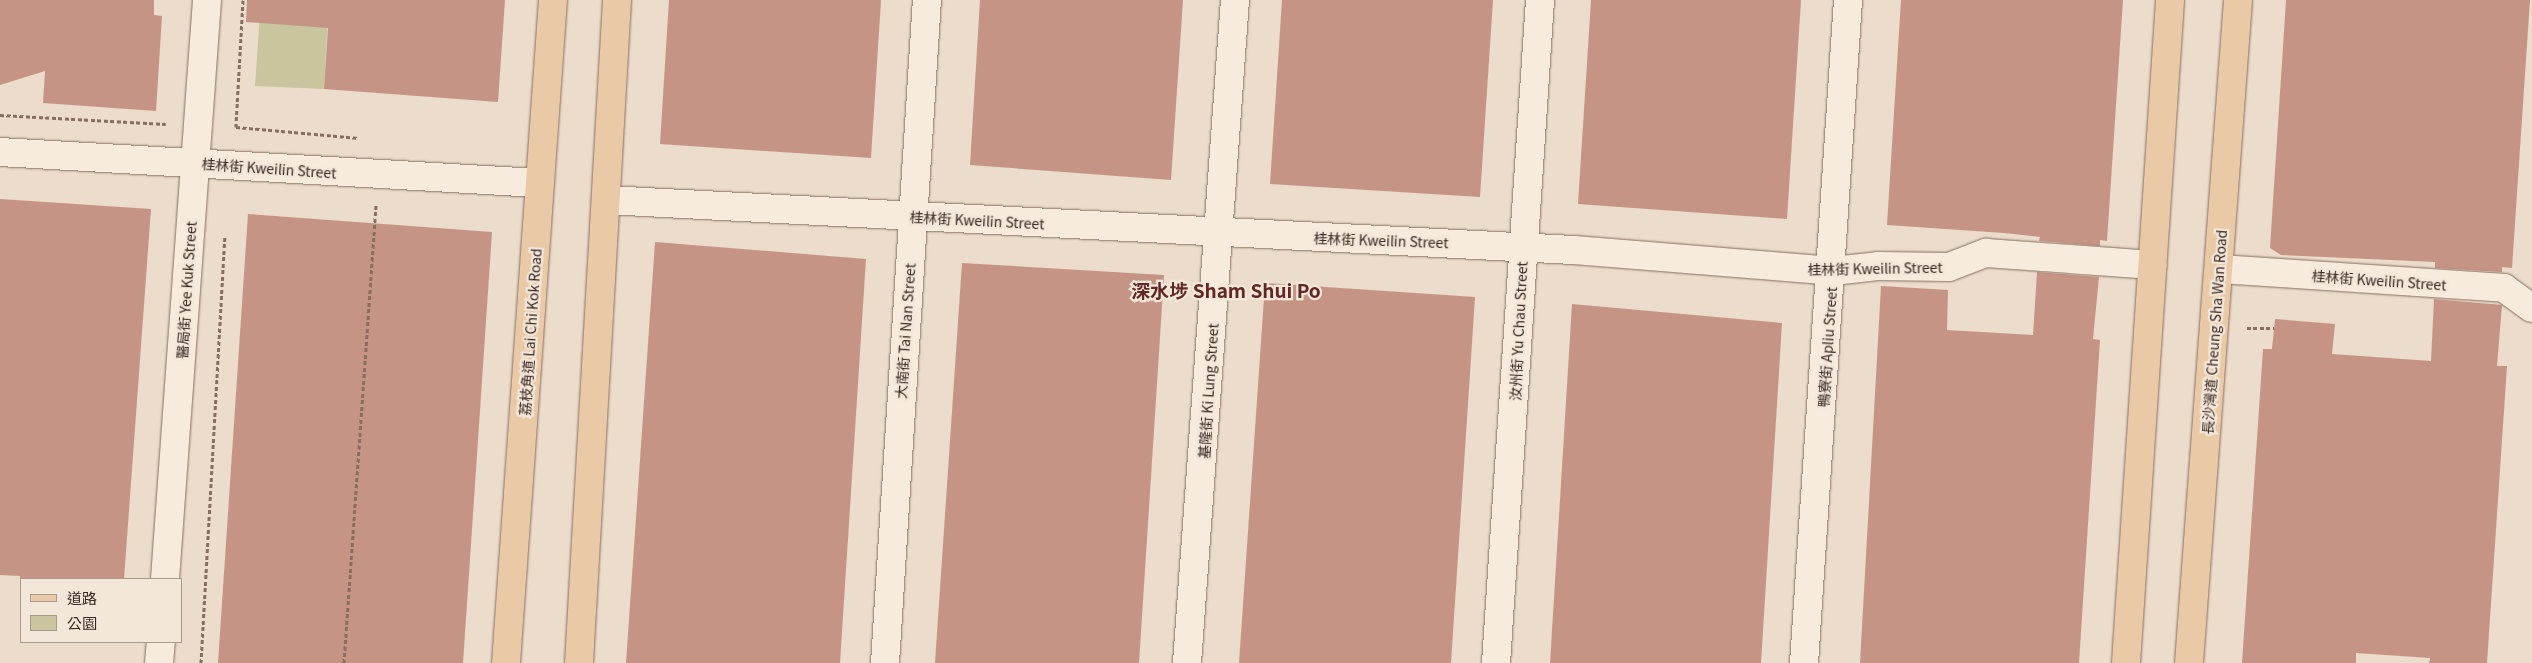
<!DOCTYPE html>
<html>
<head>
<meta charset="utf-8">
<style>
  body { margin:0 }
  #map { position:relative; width:2532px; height:663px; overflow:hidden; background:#ebdccb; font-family:Georgia,"Noto Sans TC",serif }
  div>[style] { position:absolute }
  .green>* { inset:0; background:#c9c69f }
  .building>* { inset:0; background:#c69484 }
  .path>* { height:3px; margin-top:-1.5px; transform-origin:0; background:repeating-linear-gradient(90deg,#876e60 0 4px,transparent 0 6.5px) }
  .roads { filter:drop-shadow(0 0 1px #876e60) drop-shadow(0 0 1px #876e60) }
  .minor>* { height:28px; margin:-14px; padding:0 14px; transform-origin:14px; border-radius:14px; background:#f7ebde }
  .major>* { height:28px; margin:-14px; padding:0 14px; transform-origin:14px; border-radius:14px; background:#eac9a7 }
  span { translate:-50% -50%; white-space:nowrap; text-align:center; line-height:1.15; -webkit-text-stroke:4.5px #f3e7da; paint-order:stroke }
  .street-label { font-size:14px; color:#392922 }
  .district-label { font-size:19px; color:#622725; font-weight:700 }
  .legend { position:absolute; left:20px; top:578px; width:162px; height:65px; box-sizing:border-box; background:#f3e7da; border:1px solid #a99b90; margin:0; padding:6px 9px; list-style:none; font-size:15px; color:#392922 }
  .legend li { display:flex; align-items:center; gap:10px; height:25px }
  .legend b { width:25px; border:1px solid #a99b90 }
</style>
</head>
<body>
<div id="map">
  <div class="green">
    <div style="clip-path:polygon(260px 13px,328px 17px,324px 89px,255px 86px)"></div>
  </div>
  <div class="building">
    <div style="clip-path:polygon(0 0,154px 0,154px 15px,162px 16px,156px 111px,43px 103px,45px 71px,0 85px)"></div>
    <div style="clip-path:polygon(247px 0,505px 0,498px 102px,324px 89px,328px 28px,246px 22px)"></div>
    <div style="clip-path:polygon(669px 0,881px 0,871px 158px,660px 144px)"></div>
    <div style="clip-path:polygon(980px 0,1183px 0,1171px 180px,970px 165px)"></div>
    <div style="clip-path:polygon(1282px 0,1493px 0,1480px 197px,1270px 184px)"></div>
    <div style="clip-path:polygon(1591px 0,1801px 0,1787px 219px,1578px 204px)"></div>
    <div style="clip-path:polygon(1901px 0,2123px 0,2107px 241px,2100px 240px,2100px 246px,2039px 241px,2040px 237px,2004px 233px,1887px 225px)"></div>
    <div style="clip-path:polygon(2286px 0,2530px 0,2512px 268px,2502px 267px,2502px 272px,2435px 268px,2435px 262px,2281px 255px,2270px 248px)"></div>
    <div style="clip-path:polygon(0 199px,151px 209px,124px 579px,20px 579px,20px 576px,0 575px)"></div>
    <div style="clip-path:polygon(248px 214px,492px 232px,463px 663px,218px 663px)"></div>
    <div style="clip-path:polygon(655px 242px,866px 259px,840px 663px,626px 663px)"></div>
    <div style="clip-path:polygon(962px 263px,1164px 275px,1139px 663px,935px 663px)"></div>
    <div style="clip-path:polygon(2037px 272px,2099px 277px,2093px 339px,2100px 340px,2079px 663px,1860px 663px,1881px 286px,1948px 290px,1947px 330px,2033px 335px)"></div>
    <div style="clip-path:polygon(1265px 283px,1475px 297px,1451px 663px,1239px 663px)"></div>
    <div style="clip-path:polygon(2434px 299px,2502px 305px,2497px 366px,2507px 366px,2487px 663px,2429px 663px,2430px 658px,2356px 653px,2356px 663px,2242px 663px,2263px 349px,2272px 349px,2275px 319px,2335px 324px,2332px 354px,2431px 361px)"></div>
    <div style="clip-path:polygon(1572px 304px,1782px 323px,1761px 663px,1550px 663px)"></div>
  </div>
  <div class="path">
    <div style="left:243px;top:0;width:127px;rotate:93.2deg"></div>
    <div style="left:236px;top:127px;width:123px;rotate:5.1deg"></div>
    <div style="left:0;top:115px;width:166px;rotate:3.1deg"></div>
    <div style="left:2247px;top:328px;width:27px"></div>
    <div style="left:201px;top:663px;width:427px;rotate:-86.8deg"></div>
    <div style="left:344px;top:663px;width:459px;rotate:-86deg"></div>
  </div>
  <div class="roads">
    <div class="minor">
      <div style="left:0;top:152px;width:539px;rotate:3.3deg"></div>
      <div style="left:606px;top:200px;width:969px;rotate:2.96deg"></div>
      <div style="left:1574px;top:250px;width:260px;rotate:4.6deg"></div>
      <div style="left:1833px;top:271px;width:45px;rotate:-6.3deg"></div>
      <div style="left:1878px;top:266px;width:71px;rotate:0.8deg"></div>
      <div style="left:1949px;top:267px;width:40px;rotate:-21deg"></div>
      <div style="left:1986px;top:253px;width:167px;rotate:4.1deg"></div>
      <div style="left:2220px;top:269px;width:285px;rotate:3.8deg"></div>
      <div style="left:2504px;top:288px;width:34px;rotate:36deg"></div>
      <div style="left:165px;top:579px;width:581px;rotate:-85.85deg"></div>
      <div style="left:159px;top:663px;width:21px;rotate:-85deg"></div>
      <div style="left:885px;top:663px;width:664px;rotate:-86.38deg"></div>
      <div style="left:1187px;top:663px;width:665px;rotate:-85.86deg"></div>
      <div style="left:1496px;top:663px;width:664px;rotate:-86.2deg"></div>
      <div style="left:1804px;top:663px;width:664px;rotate:-86.2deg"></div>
    </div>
    <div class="major">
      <div style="left:506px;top:663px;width:665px;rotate:-85.95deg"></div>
      <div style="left:579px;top:663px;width:664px;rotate:-86.72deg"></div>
      <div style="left:2126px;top:663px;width:664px;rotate:-86.2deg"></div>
      <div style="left:2189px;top:663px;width:665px;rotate:-85.77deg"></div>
    </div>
  </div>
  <div class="street-label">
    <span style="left:269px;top:168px;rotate:4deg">桂林街 Kweilin Street</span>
    <span style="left:977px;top:220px;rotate:3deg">桂林街 Kweilin Street</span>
    <span style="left:1381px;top:240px;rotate:2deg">桂林街 Kweilin Street</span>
    <span style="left:1875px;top:268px;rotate:-1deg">桂林街 Kweilin Street</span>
    <span style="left:2379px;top:280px;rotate:4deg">桂林街 Kweilin Street</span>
    <span style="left:186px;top:290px;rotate:-86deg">醫局街 Yee Kuk Street</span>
    <span style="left:905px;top:331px;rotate:-86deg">大南街 Tai Nan Street</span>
    <span style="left:1518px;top:331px;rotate:-87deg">汝州街 Yu Chau Street</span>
    <span style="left:530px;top:332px;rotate:-86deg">荔枝角道 Lai Chi Kok Road</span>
    <span style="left:2214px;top:332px;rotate:-86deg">長沙灣道 Cheung Sha Wan Road</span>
    <span style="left:1827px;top:347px;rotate:-86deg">鴨寮街 Apliu Street</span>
    <span style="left:1208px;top:391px;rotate:-86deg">基隆街 Ki Lung Street</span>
  </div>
  <div class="district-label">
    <span style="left:1226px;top:290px">深水埗 Sham Shui Po</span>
  </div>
  <ul class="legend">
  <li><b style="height:6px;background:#eac9a7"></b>道路</li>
  <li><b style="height:14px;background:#c9c69f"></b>公園</li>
  </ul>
</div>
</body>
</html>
